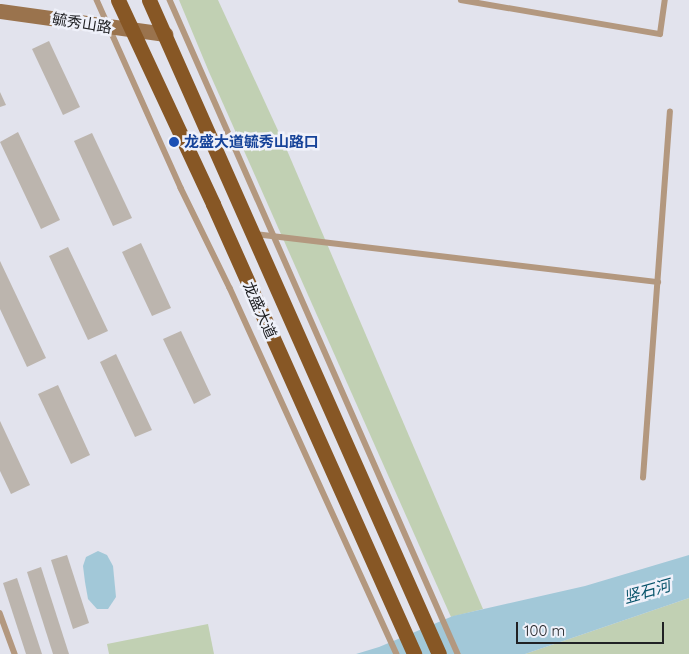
<!DOCTYPE html>
<html>
<head>
<meta charset="utf-8">
<style>
  body { margin:0 }
  #map { position:relative; width:689px; height:654px; overflow:hidden; background:#e2e3ed; font-family:Quicksand,"Noto Sans SC",sans-serif }
  div>[style] { position:absolute }
  .green>* { inset:0; background:#c1d0b3 }
  .water>* { inset:0; background:#a2c8d8 }
  .building>* { inset:0; background:#bcb5ae }
  .lane>* { height:5.5px; margin:-2.75px; padding:0 2.75px; transform-origin:2.75px; border-radius:2.75px; background:#b3987f }
  .secondary>* { height:15px; margin:-7.5px; padding:0 7.5px; transform-origin:7.5px; border-radius:7.5px; background:#9a734d }
  .primary>* { height:15px; margin:-7.5px; padding:0 7.5px; transform-origin:7.5px; border-radius:7.5px; background:#875725 }
  .dots>* { width:14px; height:14px; translate:-50% -50%; box-sizing:border-box; border:2px solid #eff1fa; border-radius:50% }
  span { translate:-50% -50%; white-space:nowrap; text-align:center; line-height:1.15; -webkit-text-stroke:5px #eff1fa; paint-order:stroke }
  .street-label { font-size:15px; color:#202124 }
  .transit-label { font-size:15px; color:#164399; font-weight:700 }
  .left { translate:0 -50%; text-align:left }
  .water-label { font-size:16px; color:#08546b; font-style:italic }
  .scale { position:absolute; left:516px; top:622px; width:148px; height:22px; box-sizing:border-box; border:2px solid #202124; border-top:0; padding-left:6px; font-size:15px; line-height:18px; white-space:nowrap; color:#202124; -webkit-text-stroke:4px #eff1fa; paint-order:stroke }
</style>
</head>
<body>
<div id="map">
  <div class="green">
    <div style="clip-path:polygon(179px 0,218px 0,286px 148px,483px 609px,451px 617px,209px 72px)"></div>
    <div style="clip-path:polygon(689px 598px,689px 654px,525px 654px)"></div>
    <div style="clip-path:polygon(208px 624px,214px 654px,109px 654px,107px 644px)"></div>
  </div>
  <div class="water">
    <div style="clip-path:polygon(98px 551px,107px 555px,113px 566px,116px 597px,108px 609px,97px 609px,88px 599px,85px 582px,83px 566px,86px 557px)"></div>
    <div style="clip-path:polygon(689px 555px,689px 598px,525px 654px,356px 654px,379px 647px,453px 616px,585px 586px)"></div>
  </div>
  <div class="building">
    <div style="clip-path:polygon(49px 41px,80px 107px,63px 115px,32px 49px)"></div>
    <div style="clip-path:polygon(0 92px,6px 105px,0 107px)"></div>
    <div style="clip-path:polygon(18px 132px,60px 220px,41px 229px,0 142px)"></div>
    <div style="clip-path:polygon(92px 133px,132px 218px,113px 226px,74px 141px)"></div>
    <div style="clip-path:polygon(141px 243px,171px 308px,152px 316px,122px 252px)"></div>
    <div style="clip-path:polygon(68px 247px,108px 331px,88px 340px,49px 256px)"></div>
    <div style="clip-path:polygon(0 261px,46px 358px,27px 367px,0 309px)"></div>
    <div style="clip-path:polygon(181px 331px,211px 395px,194px 404px,163px 339px)"></div>
    <div style="clip-path:polygon(116px 354px,152px 430px,135px 437px,100px 362px)"></div>
    <div style="clip-path:polygon(58px 385px,90px 455px,71px 464px,38px 394px)"></div>
    <div style="clip-path:polygon(0 421px,30px 485px,11px 494px,0 471px)"></div>
    <div style="clip-path:polygon(67px 555px,89px 623px,73px 629px,51px 560px)"></div>
    <div style="clip-path:polygon(41px 567px,69px 654px,53px 654px,27px 572px)"></div>
    <div style="clip-path:polygon(17px 578px,42px 654px,26px 654px,3px 583px)"></div>
  </div>
  <div class="lane">
    <div style="left:97px;top:0;width:206px;rotate:65.9deg"></div>
    <div style="left:181px;top:188px;width:111px;rotate:63.9deg"></div>
    <div style="left:230px;top:288px;width:402px;rotate:65.5deg"></div>
    <div style="left:170px;top:0;width:715px;rotate:66.23deg"></div>
    <div style="left:461px;top:0;width:202px;rotate:9.7deg"></div>
    <div style="left:660px;top:34px;width:34px;rotate:-82deg"></div>
    <div style="left:255px;top:234px;width:406px;rotate:6.8deg"></div>
    <div style="left:643px;top:478px;width:367px;rotate:-85.8deg"></div>
    <div style="left:0;top:613px;width:44px;rotate:69.9deg"></div>
  </div>
  <div class="secondary">
    <div style="left:0;top:11px;width:167px;rotate:7.9deg"></div>
  </div>
  <div class="primary">
    <div style="left:118px;top:0;width:225px;rotate:65deg"></div>
    <div style="left:213px;top:204px;width:493px;rotate:65.9deg"></div>
    <div style="left:149px;top:0;width:715px;rotate:66.09deg"></div>
  </div>
  <div class="dots">
    <div style="left:174px;top:142px;background:#1a4fb4"></div>
  </div>
  <div class="street-label">
    <span style="left:82px;top:23px;rotate:9deg">毓秀山路</span>
    <span style="left:260px;top:310px;rotate:66deg">龙盛大道</span>
  </div>
  <div class="transit-label">
    <span class="left" style="left:184px;top:142px">龙盛大道毓秀山路口</span>
  </div>
  <div class="water-label">
    <span style="left:647px;top:591px;rotate:-16deg">竖石河</span>
  </div>
  <div class="scale">100 m</div>
</div>
</body>
</html>
